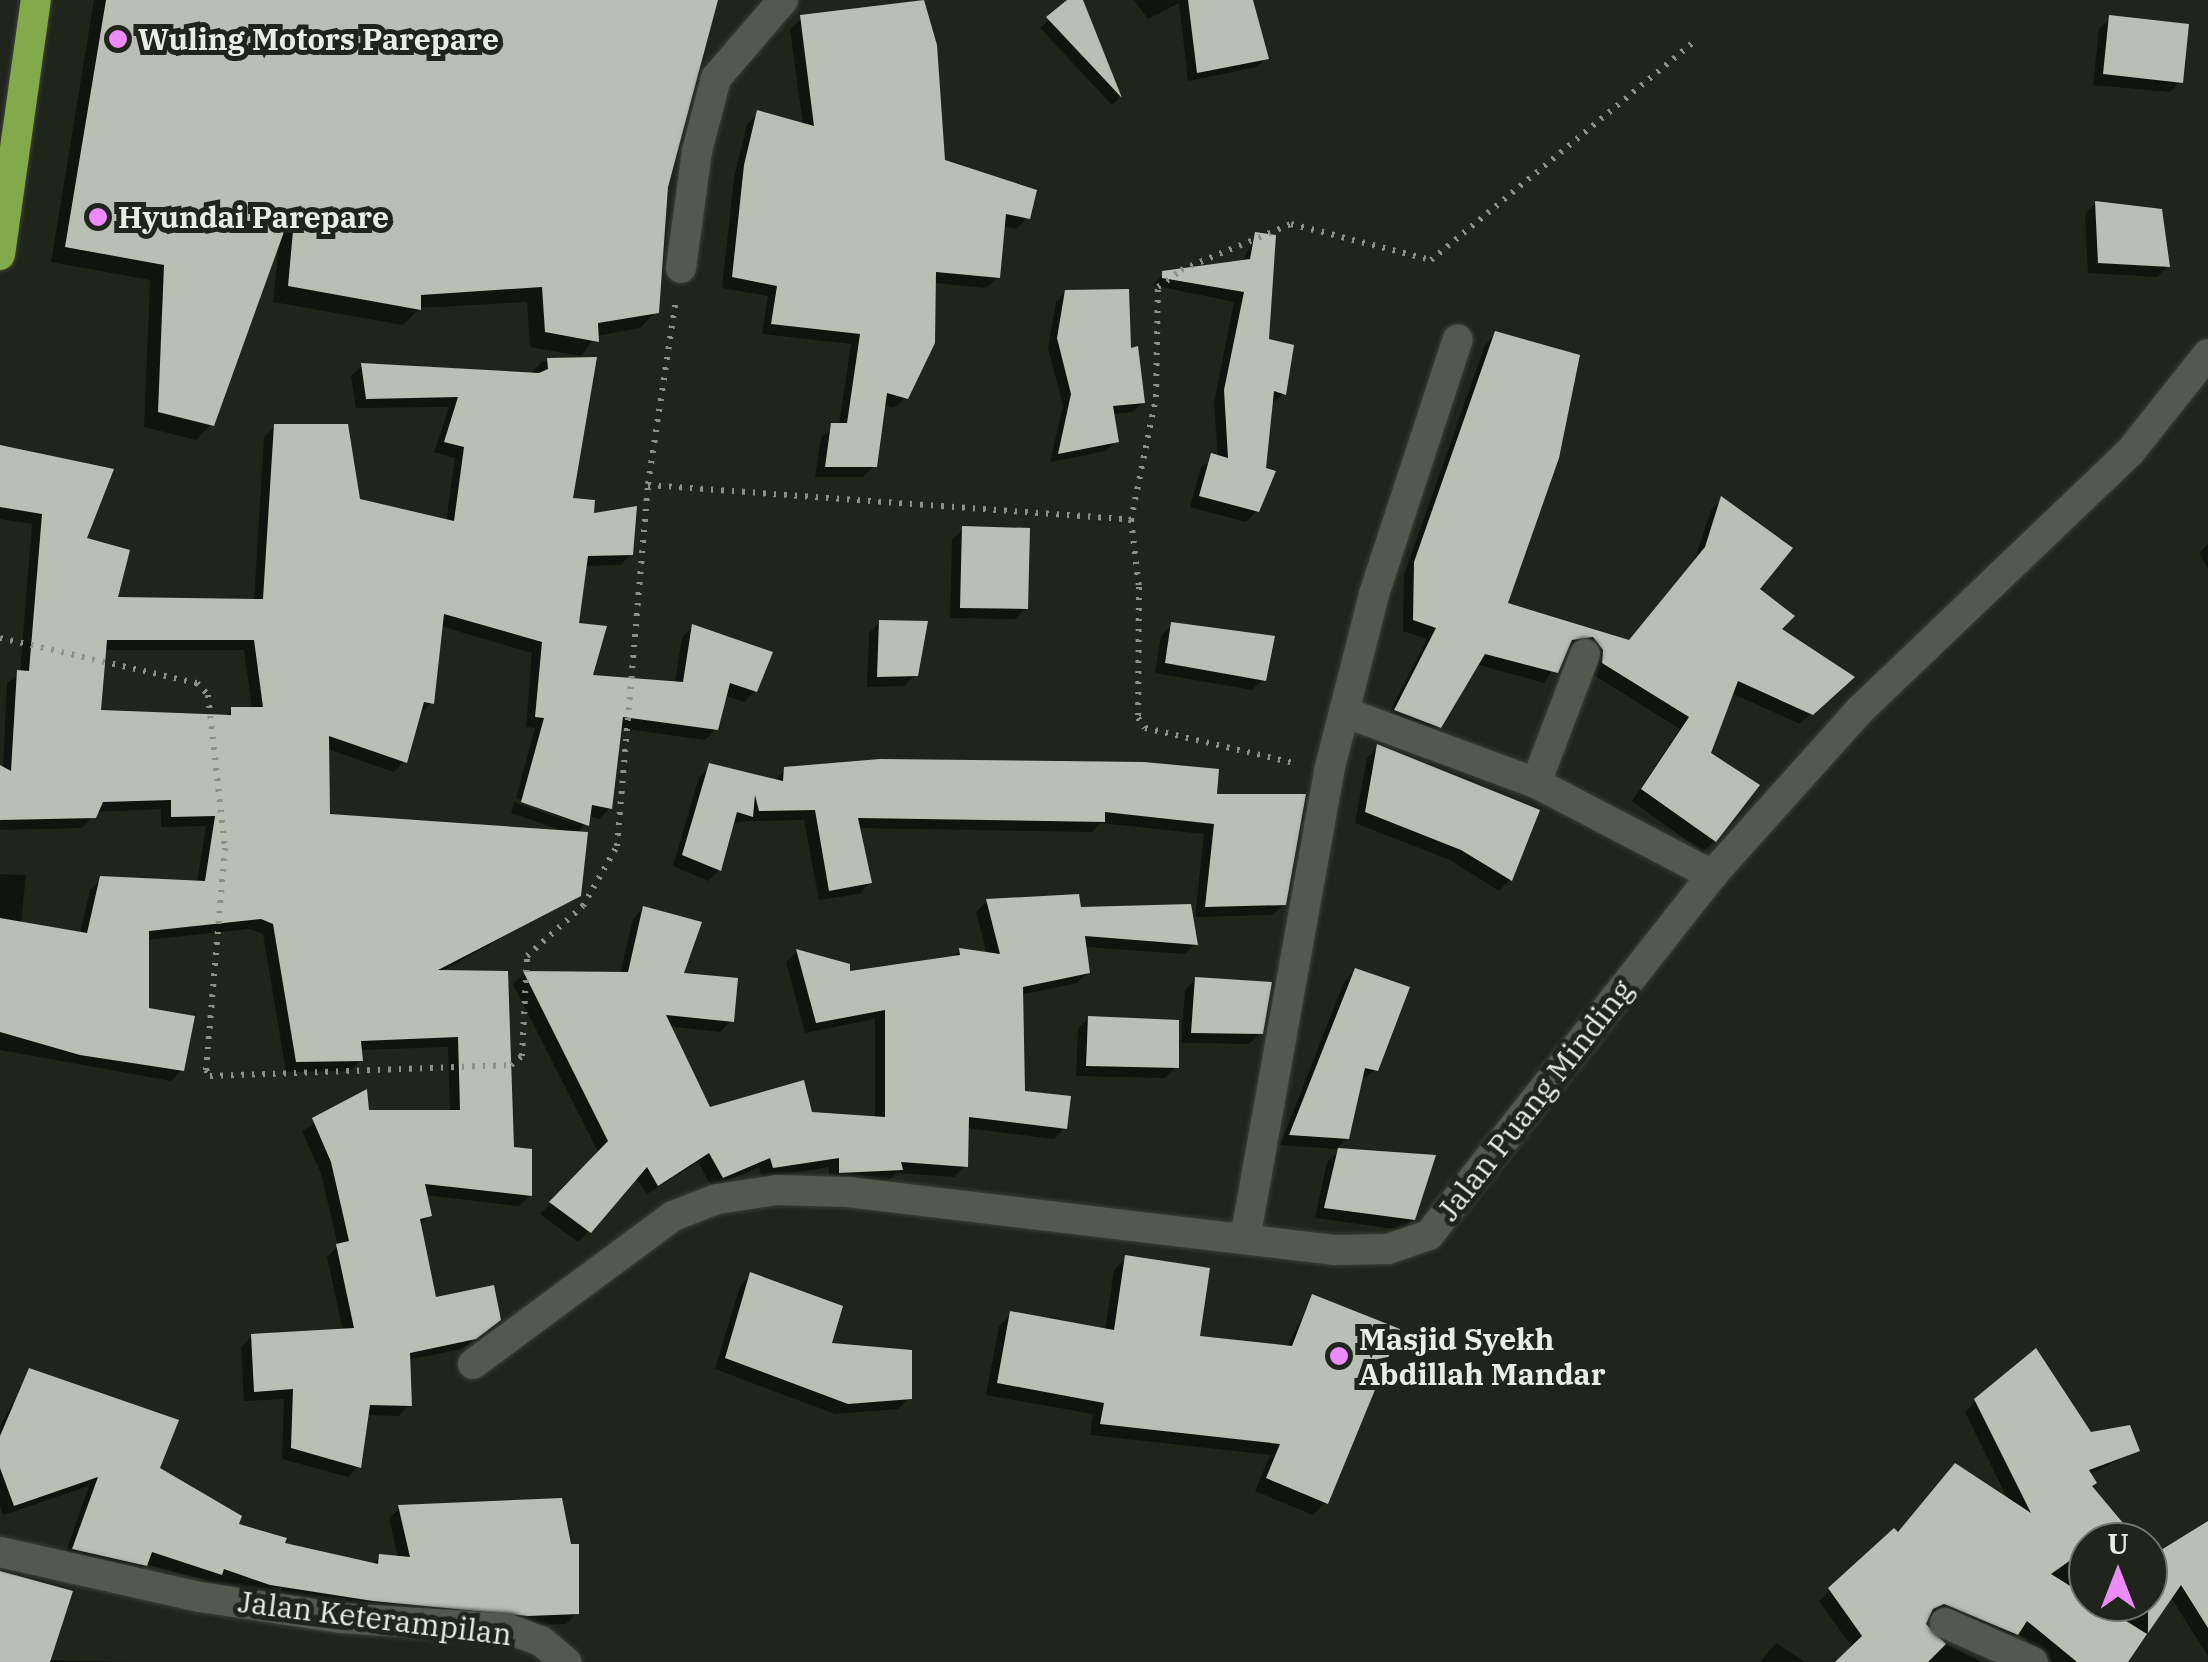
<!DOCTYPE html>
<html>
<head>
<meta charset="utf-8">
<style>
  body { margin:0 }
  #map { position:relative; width:2208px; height:1662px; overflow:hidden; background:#20251b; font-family:"IBM Plex Serif",serif }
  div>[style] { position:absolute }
  .shadow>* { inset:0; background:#0007 }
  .building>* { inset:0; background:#b9c0b3 }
  .path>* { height:6px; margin-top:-3px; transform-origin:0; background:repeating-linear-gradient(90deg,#8c9088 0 2.5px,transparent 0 10.5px) }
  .roads { filter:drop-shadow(0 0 2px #3b3f37) drop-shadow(0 0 2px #3b3f37) }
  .minor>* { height:30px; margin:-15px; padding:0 15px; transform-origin:15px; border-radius:15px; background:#53594d }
  .highway>* { height:30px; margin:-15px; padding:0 15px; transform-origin:15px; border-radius:15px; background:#82a94a }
  .dots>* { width:28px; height:28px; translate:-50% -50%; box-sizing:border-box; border:5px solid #20251b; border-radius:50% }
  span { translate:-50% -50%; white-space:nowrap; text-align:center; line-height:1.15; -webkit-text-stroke:10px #20251b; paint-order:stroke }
  .poi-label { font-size:30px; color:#e9ede6; font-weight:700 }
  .left { translate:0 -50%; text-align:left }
  .street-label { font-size:30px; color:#e9ede6 }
  .north { position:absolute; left:2068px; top:1522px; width:100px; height:100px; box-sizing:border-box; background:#20251b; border:2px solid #70756c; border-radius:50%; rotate:0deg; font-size:28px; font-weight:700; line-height:40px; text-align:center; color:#e9ede6 }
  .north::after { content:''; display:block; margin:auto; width:35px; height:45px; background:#ec8cfb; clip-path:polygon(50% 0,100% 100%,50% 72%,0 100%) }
</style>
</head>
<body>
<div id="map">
  <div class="shadow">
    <div style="clip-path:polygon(94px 0,715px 0,666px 186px,656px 312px,640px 328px,596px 336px,581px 356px,530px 347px,527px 302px,420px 308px,403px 325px,273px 302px,279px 245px,212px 424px,196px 440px,144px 427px,150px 280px,51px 262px)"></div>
    <div style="clip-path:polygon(921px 0,934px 46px,943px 162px,1027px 218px,1016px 229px,1002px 226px,998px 277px,986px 288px,934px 283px,906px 397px,894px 408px,882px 405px,874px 466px,863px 477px,815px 477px,821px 437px,839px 425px,851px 344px,762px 334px,768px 296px,722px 288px,734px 178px,747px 124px,758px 113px,803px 125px,790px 29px,802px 18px)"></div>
    <div style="clip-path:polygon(1071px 0,1080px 0,1090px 19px,1119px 98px,1112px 105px,1040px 28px)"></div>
    <div style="clip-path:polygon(1134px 0,1224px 0,1266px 58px,1257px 67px,1188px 81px,1179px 3px,1148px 19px)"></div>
    <div style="clip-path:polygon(2110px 18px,2181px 81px,2170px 92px,2093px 85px,2099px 29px)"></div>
    <div style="clip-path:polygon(2096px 203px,2168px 266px,2157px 277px,2088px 273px,2085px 214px)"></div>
    <div style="clip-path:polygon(1256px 235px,1266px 341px,1284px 394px,1270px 404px,1257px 511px,1246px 522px,1190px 507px,1201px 467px,1218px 458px,1214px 403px,1234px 302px,1152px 285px,1164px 274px,1242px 262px)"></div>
    <div style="clip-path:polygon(1066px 292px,1128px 352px,1142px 403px,1133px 412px,1112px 414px,1116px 441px,1106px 451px,1050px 462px,1063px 406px,1048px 348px,1056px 302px)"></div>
    <div style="clip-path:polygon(1496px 334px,1505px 604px,1628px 642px,1694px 561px,1711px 510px,1722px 499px,1778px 629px,1841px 687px,1800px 724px,1731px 693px,1708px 754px,1714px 841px,1703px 852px,1632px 801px,1680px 729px,1592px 674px,1579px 646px,1566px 649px,1544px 683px,1476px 664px,1428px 738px,1385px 721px,1427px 639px,1403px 631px,1404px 575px,1485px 345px)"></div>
    <div style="clip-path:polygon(evenodd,594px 359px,571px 501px,631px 554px,620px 565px,584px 566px,576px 625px,590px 678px,675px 683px,682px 637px,693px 627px,755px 691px,744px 702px,724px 695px,716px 729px,705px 740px,619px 728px,610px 808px,599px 819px,588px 816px,578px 834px,578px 895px,439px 973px,530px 1195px,519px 1206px,424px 1195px,429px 1216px,419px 1226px,434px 1300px,487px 1330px,462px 1349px,407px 1360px,409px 1405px,399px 1416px,366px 1415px,359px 1466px,348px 1477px,282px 1459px,284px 1399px,244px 1401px,241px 1347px,252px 1336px,343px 1331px,327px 1257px,338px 1246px,321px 1174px,302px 1131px,364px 1093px,367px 1113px,450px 1113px,448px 1047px,360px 1050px,361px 1060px,350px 1071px,286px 1072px,263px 934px,249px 929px,147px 940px,147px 1010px,182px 1070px,171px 1081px,0 1050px,0 874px,26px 875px,21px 924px,80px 934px,90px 890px,101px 879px,197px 883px,206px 826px,161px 827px,161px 809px,96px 812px,82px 828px,0 830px,7px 683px,20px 673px,32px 524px,0 519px,0 449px,83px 540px,115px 599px,254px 601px,264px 437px,275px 426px,358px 501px,446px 522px,455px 458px,434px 452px,449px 407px,356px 408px,351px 376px,362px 366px,530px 375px,542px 361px,594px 359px,440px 626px,532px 653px,526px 727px,535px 728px,516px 798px,581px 826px,514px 802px,511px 813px,564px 831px,328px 816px,327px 749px,394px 772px,404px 761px,420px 714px,431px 703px,440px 626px,594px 359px,103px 650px,244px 650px,252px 709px,232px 709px,224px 718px,98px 713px,103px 650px)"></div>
    <div style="clip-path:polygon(963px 529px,1026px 608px,1015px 619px,950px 618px,952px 540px)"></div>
    <div style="clip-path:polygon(2208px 544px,2208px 568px,2199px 553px)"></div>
    <div style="clip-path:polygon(880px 622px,915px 675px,904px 686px,867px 687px,869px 633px)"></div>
    <div style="clip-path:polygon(1172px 625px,1263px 679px,1252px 690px,1155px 673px,1161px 636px)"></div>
    <div style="clip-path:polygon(1378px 747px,1537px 812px,1510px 880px,1499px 891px,1450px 860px,1355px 823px,1367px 758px)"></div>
    <div style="clip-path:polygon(710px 766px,774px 781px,785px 770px,1214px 797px,1284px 904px,1272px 915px,1195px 917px,1204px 834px,1100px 823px,1092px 832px,857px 828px,870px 883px,859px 894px,819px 900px,804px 820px,746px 821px,731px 824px,719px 870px,708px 881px,673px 866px,699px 777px)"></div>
    <div style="clip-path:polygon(987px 901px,1079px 909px,1195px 944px,1185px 954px,1084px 947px,1088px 973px,1077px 983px,1020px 995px,1022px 1093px,1065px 1128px,1054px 1139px,966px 1128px,965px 1166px,954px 1177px,897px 1173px,889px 1180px,829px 1183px,829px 1167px,762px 1178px,759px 1167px,712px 1187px,698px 1162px,647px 1194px,635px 1177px,578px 1242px,540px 1214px,599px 1154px,513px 984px,524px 974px,620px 974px,633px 919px,643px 908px,681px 975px,731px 1021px,720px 1032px,668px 1026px,709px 1110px,875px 1119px,875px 1019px,805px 1033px,786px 962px,797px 952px,847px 966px,848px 974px,952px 958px,960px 951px,987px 954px,976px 912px)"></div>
    <div style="clip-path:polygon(1355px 971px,1376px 1070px,1360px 1080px,1347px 1138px,1336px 1149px,1280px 1145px,1344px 982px)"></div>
    <div style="clip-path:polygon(1196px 979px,1260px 1033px,1249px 1044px,1181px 1043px,1185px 990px)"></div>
    <div style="clip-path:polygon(1089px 1018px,1176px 1067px,1165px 1078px,1076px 1076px,1078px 1029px)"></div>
    <div style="clip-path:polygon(1339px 1151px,1413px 1219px,1402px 1230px,1315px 1218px,1327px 1162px)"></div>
    <div style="clip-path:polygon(1126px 1258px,1197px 1338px,1286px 1348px,1313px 1297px,1325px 1502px,1313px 1515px,1255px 1491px,1270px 1455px,1090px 1435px,1093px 1414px,986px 1395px,999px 1326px,1011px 1314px,1105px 1331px,1114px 1270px)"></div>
    <div style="clip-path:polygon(751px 1275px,829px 1345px,909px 1398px,898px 1409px,835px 1414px,715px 1369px,740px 1286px)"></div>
    <div style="clip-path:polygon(30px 1371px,236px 1525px,282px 1545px,372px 1565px,380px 1557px,398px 1558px,389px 1518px,400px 1508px,577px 1613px,566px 1624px,515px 1626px,258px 1595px,146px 1564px,134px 1576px,63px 1560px,89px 1486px,3px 1515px,0 1507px,0 1426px)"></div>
    <div style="clip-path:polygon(1976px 1401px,2137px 1450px,2089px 1475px,2089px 1487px,2137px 1542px,2088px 1542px,2088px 1602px,2148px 1602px,2148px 1555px,2208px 1525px,2208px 1656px,2170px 1596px,2125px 1662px,2053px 1662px,2017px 1633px,2005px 1644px,1941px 1616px,1925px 1617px,1927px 1635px,1982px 1662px,1838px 1662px,1853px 1648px,1819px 1601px,1830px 1590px,1894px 1532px,2009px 1502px,1965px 1412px)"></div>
    <div style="clip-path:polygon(0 1574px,48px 1660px,132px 1662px,0 1662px)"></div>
    <div style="clip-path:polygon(1776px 1643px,1805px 1662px,1760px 1662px)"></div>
  </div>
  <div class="building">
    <div style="clip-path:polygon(106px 0,718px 0,668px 187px,659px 313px,598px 323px,599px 342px,545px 332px,542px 287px,421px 295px,421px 310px,288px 286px,293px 231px,285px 229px,214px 426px,158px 412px,164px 265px,65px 247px)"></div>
    <div style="clip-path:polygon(924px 0,937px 45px,945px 160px,1037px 190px,1030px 219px,1006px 214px,1000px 278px,936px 272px,935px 343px,908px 399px,887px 393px,877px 467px,825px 467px,831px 423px,847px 423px,860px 334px,771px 324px,777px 286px,732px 277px,744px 165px,757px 110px,814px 126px,800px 15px)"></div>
    <div style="clip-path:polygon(1067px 0,1083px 0,1122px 98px,1046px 17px)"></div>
    <div style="clip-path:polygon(1188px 0,1253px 0,1269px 59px,1197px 73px)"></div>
    <div style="clip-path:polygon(2109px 15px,2189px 24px,2183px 83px,2103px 74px)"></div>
    <div style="clip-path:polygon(2095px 201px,2162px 209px,2170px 267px,2098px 263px)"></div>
    <div style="clip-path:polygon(1255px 232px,1276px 235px,1269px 339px,1294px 345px,1286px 395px,1274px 391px,1266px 468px,1276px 471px,1259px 512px,1199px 496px,1211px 453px,1228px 458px,1224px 390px,1244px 292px,1162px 278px,1162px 271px,1250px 259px)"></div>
    <div style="clip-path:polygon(1129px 289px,1131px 348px,1138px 346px,1145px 403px,1113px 406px,1119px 442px,1058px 454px,1071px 394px,1057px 338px,1065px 290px)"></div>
    <div style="clip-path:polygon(1495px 331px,1580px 355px,1559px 458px,1508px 603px,1629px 640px,1705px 547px,1721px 496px,1793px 548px,1760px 589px,1795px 616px,1782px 629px,1855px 677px,1813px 715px,1738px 681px,1711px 753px,1760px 785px,1716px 842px,1641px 789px,1689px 717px,1602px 663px,1603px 650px,1593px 637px,1572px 640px,1558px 673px,1485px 654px,1441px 728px,1394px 710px,1436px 628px,1413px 620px,1414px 562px)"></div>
    <div style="clip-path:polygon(evenodd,597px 357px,573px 498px,595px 500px,594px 513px,637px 506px,633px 555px,588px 556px,579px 623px,607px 626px,593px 675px,683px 682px,692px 624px,773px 652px,757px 692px,730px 683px,718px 730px,623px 717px,612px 809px,592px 805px,589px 826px,521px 802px,544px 718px,535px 717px,542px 642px,444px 614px,434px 704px,424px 702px,407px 763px,329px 736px,330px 814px,588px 832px,581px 896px,438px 970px,508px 971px,514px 1147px,532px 1149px,532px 1196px,425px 1184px,432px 1216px,420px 1219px,436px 1297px,494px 1285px,501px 1320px,476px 1339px,410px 1353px,412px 1406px,370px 1405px,361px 1468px,291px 1448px,293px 1389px,254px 1392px,251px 1334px,354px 1328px,336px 1244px,349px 1241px,331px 1162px,312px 1118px,367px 1089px,369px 1110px,460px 1110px,458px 1037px,361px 1041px,363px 1061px,296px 1062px,273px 924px,261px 919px,149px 931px,149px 1008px,195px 1016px,184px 1071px,80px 1055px,0 1032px,0 918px,87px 933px,100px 876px,205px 881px,215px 816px,171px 817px,171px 800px,103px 802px,96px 818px,0 820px,0 765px,11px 771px,17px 670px,29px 671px,42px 514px,0 507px,0 445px,114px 469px,87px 538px,130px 550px,118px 597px,263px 599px,274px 424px,348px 424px,360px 499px,454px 521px,464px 447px,444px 442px,458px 397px,366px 399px,361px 363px,539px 373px,548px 369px,547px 358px,597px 357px,107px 640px,254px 640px,263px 707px,231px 707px,231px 715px,101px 710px,107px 640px)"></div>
    <div style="clip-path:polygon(962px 526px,1030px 528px,1028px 609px,960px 608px)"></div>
    <div style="clip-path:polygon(879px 620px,928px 621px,918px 676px,877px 677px)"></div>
    <div style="clip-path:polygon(1171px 622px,1275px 636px,1266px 681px,1165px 663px)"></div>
    <div style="clip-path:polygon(1377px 744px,1540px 810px,1512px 881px,1461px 850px,1365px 812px)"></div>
    <div style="clip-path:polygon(880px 759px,1144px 762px,1219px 769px,1217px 794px,1306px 794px,1286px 905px,1205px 907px,1214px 824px,1105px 812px,1105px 822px,858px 818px,872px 883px,829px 891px,815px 810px,759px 811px,755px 795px,753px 817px,737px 812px,721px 871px,682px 855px,709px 763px,783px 781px,784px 767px)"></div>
    <div style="clip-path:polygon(1079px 894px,1081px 907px,1191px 904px,1198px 945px,1085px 936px,1090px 973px,1023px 987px,1025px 1091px,1071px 1096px,1067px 1129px,969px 1117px,968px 1167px,901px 1162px,903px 1170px,839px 1173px,839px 1158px,773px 1168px,770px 1158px,723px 1178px,709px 1153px,658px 1186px,647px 1167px,591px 1233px,549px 1202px,608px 1141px,523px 971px,628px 972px,643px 906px,702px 922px,684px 973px,738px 978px,734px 1022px,666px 1015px,710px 1107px,804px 1080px,812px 1112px,885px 1117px,885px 1010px,816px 1023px,796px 949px,850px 964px,850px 971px,960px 955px,959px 948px,1000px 954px,986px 899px)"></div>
    <div style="clip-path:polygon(1355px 968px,1410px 987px,1378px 1071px,1365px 1068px,1349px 1139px,1289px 1135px)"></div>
    <div style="clip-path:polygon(1195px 977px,1272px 982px,1263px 1034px,1191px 1033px)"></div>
    <div style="clip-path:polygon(1088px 1016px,1179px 1020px,1179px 1068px,1086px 1066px)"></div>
    <div style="clip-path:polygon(1338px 1148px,1436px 1155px,1415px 1220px,1324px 1208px)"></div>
    <div style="clip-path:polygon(1125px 1255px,1210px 1268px,1200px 1336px,1292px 1346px,1312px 1294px,1400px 1329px,1328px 1504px,1266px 1478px,1280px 1444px,1100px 1424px,1104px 1403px,997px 1383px,1010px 1311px,1114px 1330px)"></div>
    <div style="clip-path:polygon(750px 1272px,843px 1306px,832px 1343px,912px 1350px,912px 1399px,848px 1404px,725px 1358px)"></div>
    <div style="clip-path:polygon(2036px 1348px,2091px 1432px,2130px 1425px,2140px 1451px,2089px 1470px,2097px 1483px,2092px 1486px,2123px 1523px,2051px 1574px,2147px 1634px,2128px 1662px,2077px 1662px,2027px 1621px,2018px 1635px,1944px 1604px,1933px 1609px,1926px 1624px,1946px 1644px,1928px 1662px,1835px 1662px,1862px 1636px,1828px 1588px,1894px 1528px,1898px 1532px,1955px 1463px,2031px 1513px,1974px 1399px)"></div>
    <div style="clip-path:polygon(29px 1368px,179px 1420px,160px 1468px,242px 1516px,239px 1524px,287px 1538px,285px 1543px,378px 1564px,379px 1554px,410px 1557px,398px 1505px,562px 1498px,571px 1544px,579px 1544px,579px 1614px,528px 1616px,373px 1601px,270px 1585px,224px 1569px,222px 1575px,152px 1552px,147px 1566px,72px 1549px,98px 1477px,14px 1506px,0 1468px,0 1436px)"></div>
    <div style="clip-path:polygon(2208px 1521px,2208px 1628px,2181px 1585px,2148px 1633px,2148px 1558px)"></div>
    <div style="clip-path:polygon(0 1571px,73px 1591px,50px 1662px,0 1662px)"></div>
  </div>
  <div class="path">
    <div style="left:648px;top:484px;width:187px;rotate:-81.4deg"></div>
    <div style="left:1131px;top:520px;width:67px;rotate:83.2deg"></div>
    <div style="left:1139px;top:587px;width:131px;rotate:90.4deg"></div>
    <div style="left:1138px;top:718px;width:12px;rotate:55deg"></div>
    <div style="left:1145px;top:728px;width:157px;rotate:13.2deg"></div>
    <div style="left:0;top:638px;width:202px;rotate:12.9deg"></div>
    <div style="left:197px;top:683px;width:16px;rotate:47deg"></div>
    <div style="left:208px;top:695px;width:154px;rotate:83.7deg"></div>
    <div style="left:225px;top:848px;width:223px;rotate:94.9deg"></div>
    <div style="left:206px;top:1070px;width:7px;rotate:56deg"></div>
    <div style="left:210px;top:1076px;width:301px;rotate:-2.1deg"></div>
    <div style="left:511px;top:1065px;width:14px;rotate:-39deg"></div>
    <div style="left:522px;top:1056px;width:100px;rotate:-87.1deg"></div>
    <div style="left:527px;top:956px;width:75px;rotate:-41.8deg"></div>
    <div style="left:583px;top:906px;width:69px;rotate:-60.5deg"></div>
    <div style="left:617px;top:846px;width:362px;rotate:-85.1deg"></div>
    <div style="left:648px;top:485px;width:484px;rotate:4.1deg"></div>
    <div style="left:1131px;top:520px;width:126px;rotate:-78.5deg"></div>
    <div style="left:1156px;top:397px;width:110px;rotate:-89deg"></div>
    <div style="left:1158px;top:287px;width:29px;rotate:-36deg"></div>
    <div style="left:1181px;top:270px;width:119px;rotate:-22.7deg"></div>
    <div style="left:1291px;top:224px;width:145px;rotate:14.4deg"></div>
    <div style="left:1431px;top:260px;width:342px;rotate:-39.7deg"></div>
  </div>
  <div class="roads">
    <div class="minor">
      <div style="left:681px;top:268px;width:118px;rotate:-82.2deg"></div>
      <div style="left:697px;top:151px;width:75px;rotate:-75.4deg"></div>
      <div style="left:716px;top:78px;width:103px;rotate:-49.3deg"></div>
      <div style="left:1344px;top:712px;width:205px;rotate:20.3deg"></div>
      <div style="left:1536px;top:783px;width:199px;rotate:27.6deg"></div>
      <div style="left:1536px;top:783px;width:138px;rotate:-69.2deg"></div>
      <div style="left:1245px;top:1239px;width:475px;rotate:-79.8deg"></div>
      <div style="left:1329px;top:771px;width:183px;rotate:-75.7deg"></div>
      <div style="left:1374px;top:594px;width:268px;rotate:-71.8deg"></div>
      <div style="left:473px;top:1364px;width:249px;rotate:-36.5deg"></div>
      <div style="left:673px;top:1216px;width:47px;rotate:-21.1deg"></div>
      <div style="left:717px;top:1199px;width:61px;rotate:-8.5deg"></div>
      <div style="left:777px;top:1190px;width:71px;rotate:1.6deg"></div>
      <div style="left:848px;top:1192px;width:491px;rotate:6.8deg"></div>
      <div style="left:1336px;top:1250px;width:52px;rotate:-1.1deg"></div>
      <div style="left:1388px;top:1249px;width:43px;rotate:-18.9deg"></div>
      <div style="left:1429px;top:1235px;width:458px;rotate:-51.8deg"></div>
      <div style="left:1712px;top:875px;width:222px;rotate:-48.1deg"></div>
      <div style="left:1860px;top:710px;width:373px;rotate:-43.7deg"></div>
      <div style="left:2130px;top:452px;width:125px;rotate:-51.5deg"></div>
      <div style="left:0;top:1552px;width:205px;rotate:12.7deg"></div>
      <div style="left:200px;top:1597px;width:143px;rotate:8.5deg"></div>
      <div style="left:341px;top:1618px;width:168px;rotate:3.7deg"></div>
      <div style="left:509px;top:1629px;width:34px;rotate:21deg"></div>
      <div style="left:541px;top:1641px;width:33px;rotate:40deg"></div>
      <div style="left:1945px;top:1623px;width:96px;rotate:23.9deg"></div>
    </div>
    <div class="highway">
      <div style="left:0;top:255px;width:258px;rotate:-82deg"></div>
    </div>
  </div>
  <div class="dots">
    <div style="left:118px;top:39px;background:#ec8cfb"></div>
    <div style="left:98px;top:217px;background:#ec8cfb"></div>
    <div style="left:1339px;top:1356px;background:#ec8cfb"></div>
  </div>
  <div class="poi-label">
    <span class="left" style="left:138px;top:39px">Wuling Motors Parepare</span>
    <span class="left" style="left:118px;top:217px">Hyundai Parepare</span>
    <span class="left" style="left:1359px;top:1356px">Masjid Syekh<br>Abdillah Mandar</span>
  </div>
  <div class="street-label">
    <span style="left:1535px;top:1100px;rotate:-52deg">Jalan Puang Minding</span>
    <span style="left:375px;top:1618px;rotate:7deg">Jalan Keterampilan</span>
  </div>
  <div class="north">U</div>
</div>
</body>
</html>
